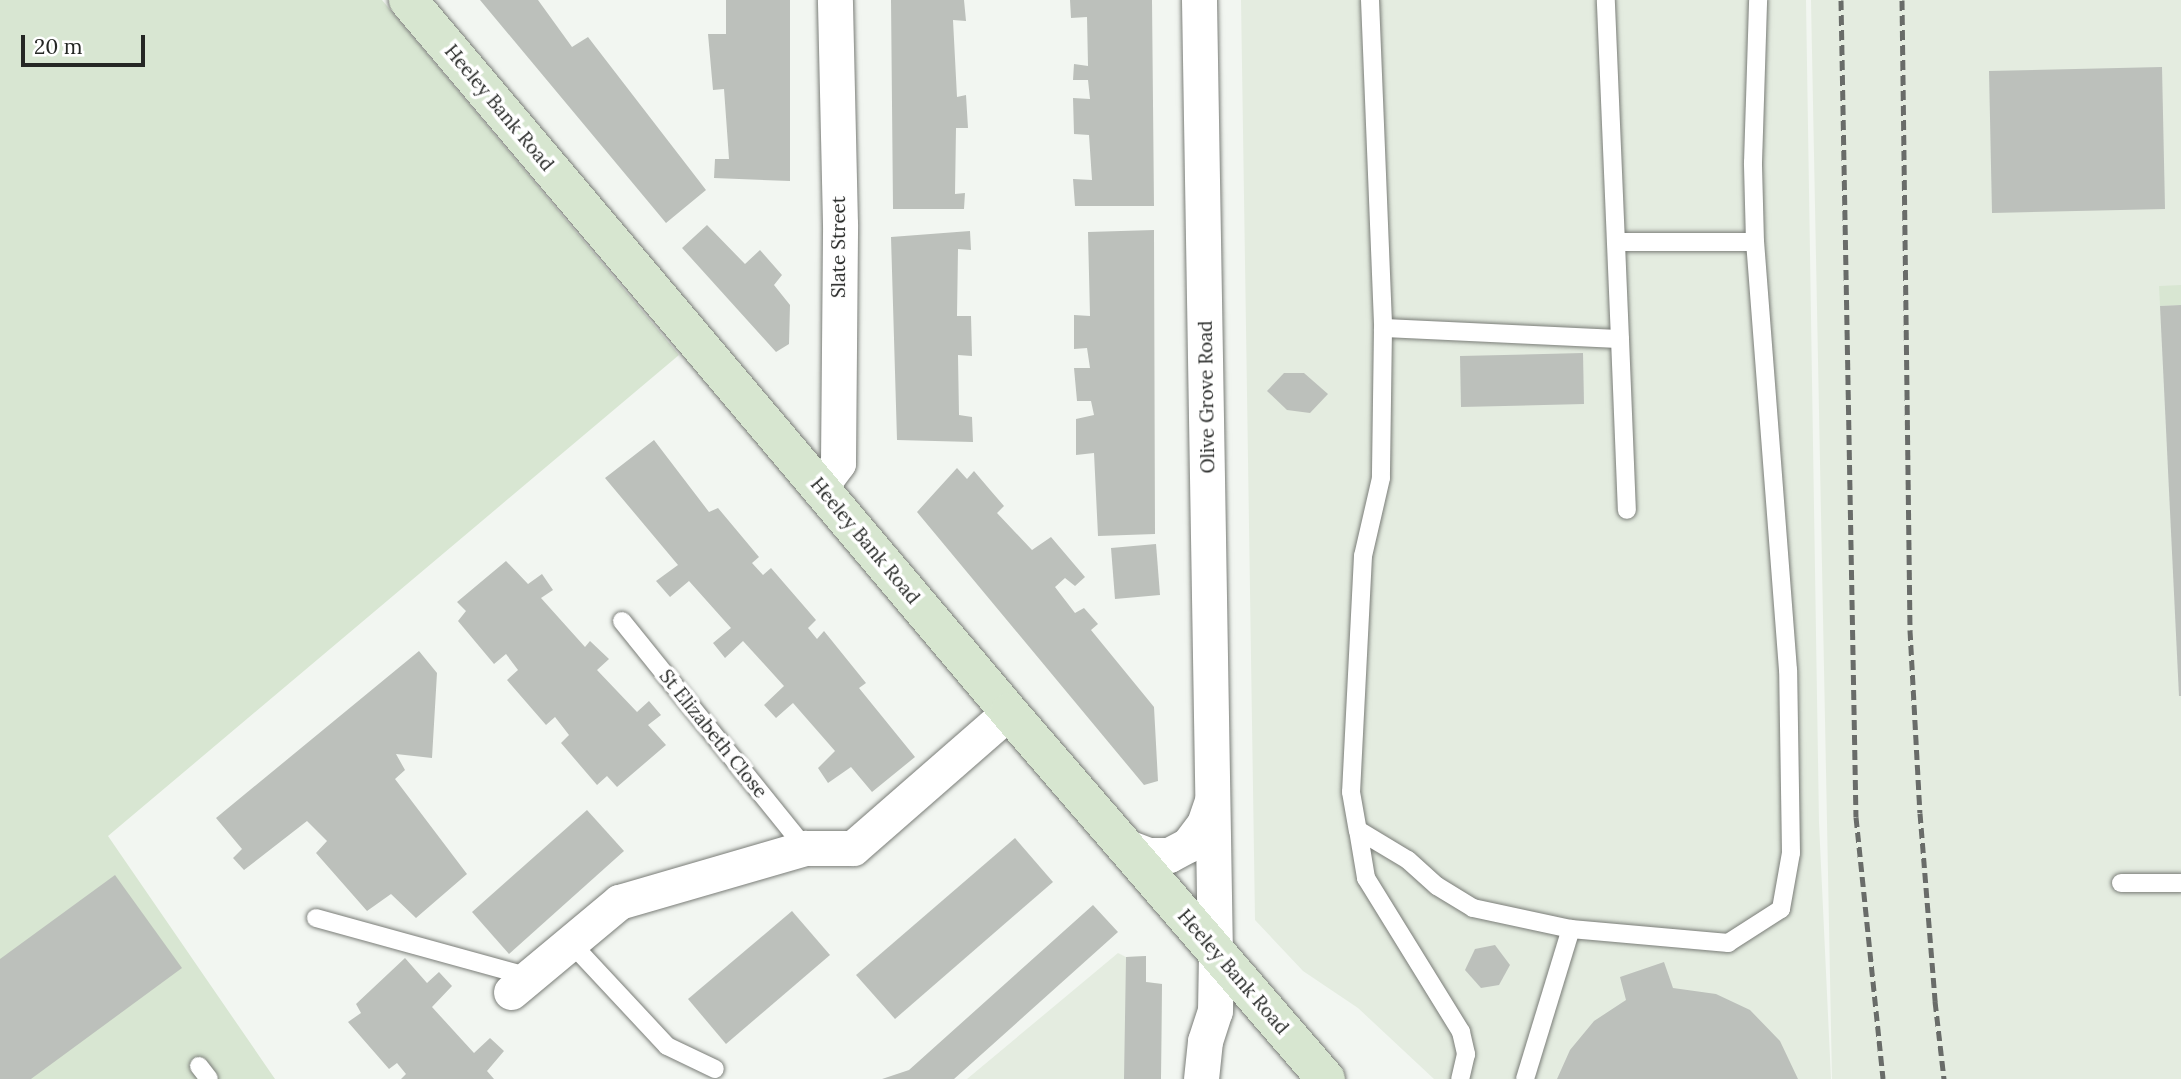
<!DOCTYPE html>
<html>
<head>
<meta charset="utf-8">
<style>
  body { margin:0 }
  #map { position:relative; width:2181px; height:1079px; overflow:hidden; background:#f2f6f1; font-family:Lora,serif }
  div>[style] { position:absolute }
  .built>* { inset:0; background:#e4ece0 }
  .green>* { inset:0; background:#d8e6d2 }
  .building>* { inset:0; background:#bcc0bb }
  .roads { filter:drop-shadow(0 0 2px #7a7d78) drop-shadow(0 0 2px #7a7d78) }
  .lane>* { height:18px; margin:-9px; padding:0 9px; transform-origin:9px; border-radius:9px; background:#fff }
  .street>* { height:35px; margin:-17.5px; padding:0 17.5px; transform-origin:17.5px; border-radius:17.5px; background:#fff }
  .secondary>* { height:38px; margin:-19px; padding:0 19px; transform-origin:19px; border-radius:19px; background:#d7e6d0 }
  .rail>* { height:5px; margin-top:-2.5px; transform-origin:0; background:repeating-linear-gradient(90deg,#696c69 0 10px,transparent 0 15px) }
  span { translate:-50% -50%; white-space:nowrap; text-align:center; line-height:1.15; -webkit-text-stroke:7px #fff; paint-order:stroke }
  .street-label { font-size:19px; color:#252725 }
  .scale { position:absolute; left:21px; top:35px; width:124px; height:32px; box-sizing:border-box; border:4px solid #252725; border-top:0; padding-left:9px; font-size:21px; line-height:24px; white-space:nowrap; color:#252725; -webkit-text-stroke:5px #fff; paint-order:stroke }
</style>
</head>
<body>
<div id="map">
  <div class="built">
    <div style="clip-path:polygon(1241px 0,1806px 0,1819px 823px,1831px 1079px,1434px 1079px,1358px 1008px,1303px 971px,1255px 920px)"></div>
    <div style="clip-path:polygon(1811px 0,2181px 0,2181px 1079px,1832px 1079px)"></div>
    <div style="clip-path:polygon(1118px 953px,1126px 957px,1146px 956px,1146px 982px,1162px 984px,1161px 1079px,967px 1079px)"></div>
  </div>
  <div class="green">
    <div style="clip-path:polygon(0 0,382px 0,679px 355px,108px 836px,275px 1079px,0 1079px)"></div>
    <div style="clip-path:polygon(2181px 285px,2181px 305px,2160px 306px,2159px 286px)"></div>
  </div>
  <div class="building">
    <div style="clip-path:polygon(480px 0,538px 0,572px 47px,588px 37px,706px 190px,666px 223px)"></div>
    <div style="clip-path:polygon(726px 0,790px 0,790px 181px,714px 178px,715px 159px,729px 159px,724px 89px,713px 90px,708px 34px,726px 34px)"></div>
    <div style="clip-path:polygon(891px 0,964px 0,966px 21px,953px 20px,957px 97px,966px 95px,968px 128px,956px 128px,955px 194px,965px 193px,964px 209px,893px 209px)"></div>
    <div style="clip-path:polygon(1070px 0,1152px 0,1154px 206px,1075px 206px,1073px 179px,1092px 180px,1089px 135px,1074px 134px,1073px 98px,1090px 99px,1088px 80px,1073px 80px,1074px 64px,1088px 66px,1087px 17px,1071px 18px)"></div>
    <div style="clip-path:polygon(2162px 67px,2165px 209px,1992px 213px,1989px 71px)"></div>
    <div style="clip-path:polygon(707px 225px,745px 264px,760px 250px,782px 275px,774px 285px,790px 305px,789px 344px,776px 352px,682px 248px)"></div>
    <div style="clip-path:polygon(1154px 230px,1155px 534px,1098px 536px,1094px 453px,1076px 455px,1076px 419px,1094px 415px,1091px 401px,1077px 401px,1074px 368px,1090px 368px,1087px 348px,1074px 349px,1074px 315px,1090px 316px,1088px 232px)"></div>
    <div style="clip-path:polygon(970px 231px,971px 250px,958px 249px,957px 316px,971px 316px,972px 356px,958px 355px,959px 415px,972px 417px,973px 442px,897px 440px,891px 237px)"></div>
    <div style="clip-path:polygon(2181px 305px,2181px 696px,2179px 696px,2160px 306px)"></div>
    <div style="clip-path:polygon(1583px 353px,1584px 404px,1461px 407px,1460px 356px)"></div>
    <div style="clip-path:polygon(1284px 373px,1304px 373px,1328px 394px,1310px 413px,1287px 410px,1267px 391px)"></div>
    <div style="clip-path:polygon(654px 440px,709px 512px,718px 508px,759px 557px,752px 563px,763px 575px,771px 568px,816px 620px,808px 628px,817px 639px,824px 631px,866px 683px,859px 688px,915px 757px,872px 792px,851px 767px,828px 783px,818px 768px,835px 751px,793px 703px,776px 718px,764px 705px,784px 686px,743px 641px,725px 658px,713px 643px,731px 628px,689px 581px,670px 597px,656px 581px,678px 565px,605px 478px)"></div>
    <div style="clip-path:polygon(957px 468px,967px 479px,974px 471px,991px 491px,1004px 506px,997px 513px,1032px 550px,1051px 537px,1085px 577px,1075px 586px,1065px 578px,1055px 587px,1075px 613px,1084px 608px,1098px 624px,1091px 630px,1154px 707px,1158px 781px,1144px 785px,917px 512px)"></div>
    <div style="clip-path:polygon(1156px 544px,1160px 595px,1115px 599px,1111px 548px)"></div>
    <div style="clip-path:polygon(506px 561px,528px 584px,542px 574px,553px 590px,541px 598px,585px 647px,590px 641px,609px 659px,597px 670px,637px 712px,649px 701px,661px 715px,648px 725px,666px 745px,617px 787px,607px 776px,597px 785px,561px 743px,569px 735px,555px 717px,546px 725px,507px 680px,518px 670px,506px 654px,494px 664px,458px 621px,466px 611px,457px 602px)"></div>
    <div style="clip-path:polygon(419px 651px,437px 673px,432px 758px,396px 754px,405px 770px,395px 779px,467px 874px,416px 918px,391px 894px,367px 911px,316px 853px,327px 841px,307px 821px,244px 870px,233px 858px,242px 849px,216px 818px)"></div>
    <div style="clip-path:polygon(587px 810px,624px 851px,509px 954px,472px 912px)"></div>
    <div style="clip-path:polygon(1015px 838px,1053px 882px,895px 1019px,856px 975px)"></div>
    <div style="clip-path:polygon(115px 875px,182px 968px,31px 1079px,0 1079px,0 959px)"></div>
    <div style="clip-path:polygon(1093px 905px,1118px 932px,954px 1079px,882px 1079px,909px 1070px)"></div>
    <div style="clip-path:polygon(792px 911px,830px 955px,726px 1044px,688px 999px)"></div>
    <div style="clip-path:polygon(1495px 945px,1510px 965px,1499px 985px,1481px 988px,1465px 970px,1475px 949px)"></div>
    <div style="clip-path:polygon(1146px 956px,1146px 982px,1162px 984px,1161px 1079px,1124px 1079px,1126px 957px)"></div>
    <div style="clip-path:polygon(405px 958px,427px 983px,439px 972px,452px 986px,432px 1007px,474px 1053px,490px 1038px,504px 1051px,487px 1071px,494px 1079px,401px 1079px,406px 1074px,397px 1063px,389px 1069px,348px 1022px,361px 1013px,356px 1004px)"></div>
    <div style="clip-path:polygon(1664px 962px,1673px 988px,1716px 994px,1750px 1010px,1780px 1041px,1798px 1079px,1557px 1079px,1570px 1050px,1594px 1021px,1626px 1000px,1620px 977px)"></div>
  </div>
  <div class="roads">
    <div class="lane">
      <div style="left:1370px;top:0;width:328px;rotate:87.7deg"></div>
      <div style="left:1383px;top:328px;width:150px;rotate:90.8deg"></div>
      <div style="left:1381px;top:478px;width:80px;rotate:103deg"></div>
      <div style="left:1363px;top:556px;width:236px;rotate:92.9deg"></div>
      <div style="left:1351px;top:792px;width:39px;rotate:80deg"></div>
      <div style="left:1358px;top:830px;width:58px;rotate:31deg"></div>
      <div style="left:1408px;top:860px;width:39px;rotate:42deg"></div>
      <div style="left:1437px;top:886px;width:42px;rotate:31.4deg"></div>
      <div style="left:1473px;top:908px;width:100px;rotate:12.1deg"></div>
      <div style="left:1571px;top:929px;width:158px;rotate:5.1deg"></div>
      <div style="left:1728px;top:943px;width:63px;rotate:-32.7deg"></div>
      <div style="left:1781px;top:909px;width:57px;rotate:-79.9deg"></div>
      <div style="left:1791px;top:853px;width:183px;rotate:-90.9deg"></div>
      <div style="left:1788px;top:670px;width:429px;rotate:-94.4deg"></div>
      <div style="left:1616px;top:242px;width:139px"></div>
      <div style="left:1755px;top:242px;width:79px;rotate:-91.5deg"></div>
      <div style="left:1753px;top:163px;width:163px;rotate:-88.2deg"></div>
      <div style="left:1383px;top:328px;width:237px;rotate:2.7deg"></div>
      <div style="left:1620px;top:339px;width:339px;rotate:-92.4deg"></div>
      <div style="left:1620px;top:339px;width:171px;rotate:87.7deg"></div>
      <div style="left:622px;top:621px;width:292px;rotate:51.1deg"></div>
      <div style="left:1358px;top:830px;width:49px;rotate:80.5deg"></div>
      <div style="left:1366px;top:878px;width:181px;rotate:58.3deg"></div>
      <div style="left:1461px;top:1032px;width:23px;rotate:77deg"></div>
      <div style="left:1466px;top:1054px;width:26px;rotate:103deg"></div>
      <div style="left:2121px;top:883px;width:60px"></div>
      <div style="left:316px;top:918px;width:222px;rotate:15.4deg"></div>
      <div style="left:571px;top:943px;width:141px;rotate:47deg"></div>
      <div style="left:667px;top:1046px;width:53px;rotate:25.6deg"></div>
      <div style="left:199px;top:1066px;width:16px;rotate:52deg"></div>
      <div style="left:1525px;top:1079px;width:157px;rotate:-73deg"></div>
    </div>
    <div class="street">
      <div style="left:1199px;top:0;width:952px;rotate:89.04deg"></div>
      <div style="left:820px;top:487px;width:30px;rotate:-53deg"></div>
      <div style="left:838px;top:463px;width:239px;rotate:-89.5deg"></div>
      <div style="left:840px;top:224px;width:224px;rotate:-91.3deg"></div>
      <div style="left:1125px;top:846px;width:26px;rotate:21deg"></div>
      <div style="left:1149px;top:855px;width:20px"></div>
      <div style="left:1169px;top:855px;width:21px;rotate:-28deg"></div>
      <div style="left:1188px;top:845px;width:26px;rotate:-53deg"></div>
      <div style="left:1204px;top:824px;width:24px;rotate:-71deg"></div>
      <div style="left:511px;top:992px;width:141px;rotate:-39.8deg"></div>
      <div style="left:619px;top:902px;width:194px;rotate:-16.2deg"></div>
      <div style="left:805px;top:848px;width:48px"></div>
      <div style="left:853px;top:848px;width:207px;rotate:-41.1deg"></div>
      <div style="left:1201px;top:1079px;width:38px;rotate:-84deg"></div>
      <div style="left:1205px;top:1041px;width:32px;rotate:-72deg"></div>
      <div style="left:1215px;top:1011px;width:58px;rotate:-89deg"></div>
    </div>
    <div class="secondary">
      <div style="left:408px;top:0;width:932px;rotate:49.83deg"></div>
      <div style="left:1009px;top:712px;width:485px;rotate:49.2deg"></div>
    </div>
  </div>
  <div class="rail">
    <div style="left:1841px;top:0;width:817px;rotate:88.95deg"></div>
    <div style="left:1856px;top:817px;width:263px;rotate:84.1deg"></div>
    <div style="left:1902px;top:0;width:630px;rotate:89.27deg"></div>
    <div style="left:1910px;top:630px;width:183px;rotate:86.9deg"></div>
    <div style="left:1920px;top:813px;width:189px;rotate:85.4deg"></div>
    <div style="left:1935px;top:1001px;width:79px;rotate:83.4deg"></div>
  </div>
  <div class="street-label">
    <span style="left:499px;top:108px;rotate:50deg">Heeley Bank Road</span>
    <span style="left:839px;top:247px;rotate:-90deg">Slate Street</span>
    <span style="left:1207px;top:397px;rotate:-91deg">Olive Grove Road</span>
    <span style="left:865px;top:541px;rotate:50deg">Heeley Bank Road</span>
    <span style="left:713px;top:734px;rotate:51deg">St Elizabeth Close</span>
    <span style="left:1233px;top:972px;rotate:49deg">Heeley Bank Road</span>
  </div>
  <div class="scale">20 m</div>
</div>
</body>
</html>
